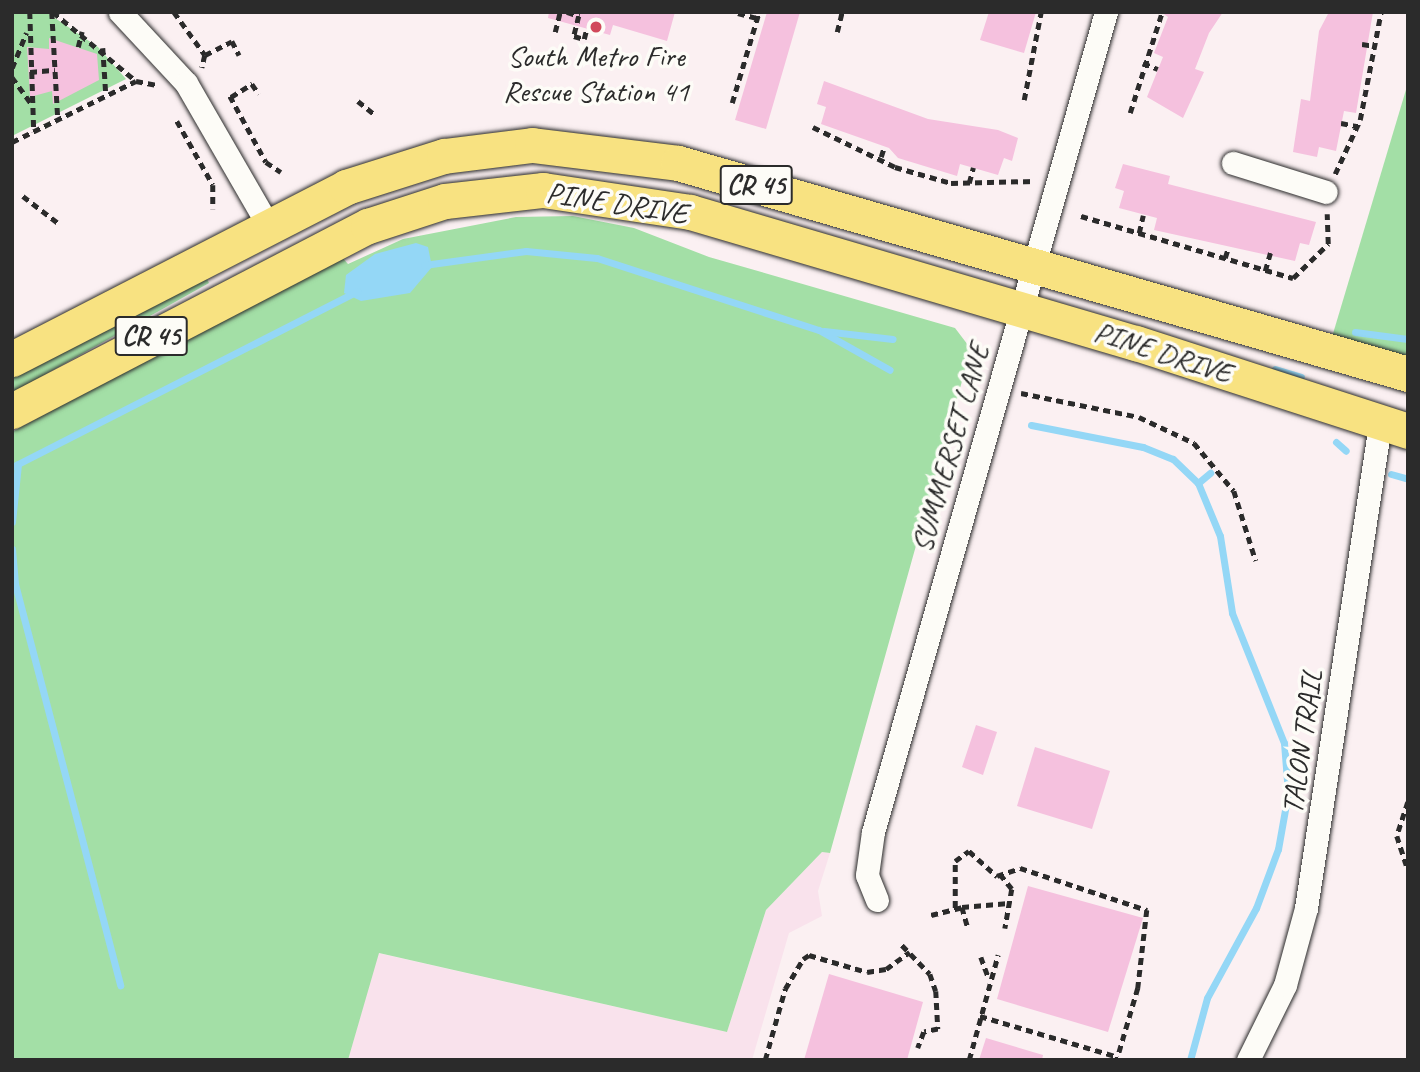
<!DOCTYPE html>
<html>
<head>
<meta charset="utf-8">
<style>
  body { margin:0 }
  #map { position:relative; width:1420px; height:1072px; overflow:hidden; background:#fbf0f2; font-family:Caveat,sans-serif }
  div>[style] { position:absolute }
  .built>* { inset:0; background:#f9e2ec }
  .green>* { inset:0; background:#a3dfa6 }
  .water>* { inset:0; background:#94d7f6 }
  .stream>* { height:7px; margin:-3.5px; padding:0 3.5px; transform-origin:3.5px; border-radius:3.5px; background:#94d7f6 }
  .building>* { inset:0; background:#f5c1de }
  .path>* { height:4.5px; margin-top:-2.25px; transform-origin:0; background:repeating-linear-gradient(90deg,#2b2b2b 0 7px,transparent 0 12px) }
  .roads { filter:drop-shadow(0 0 2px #2b2b2b) drop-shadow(0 0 2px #2b2b2b) }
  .street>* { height:23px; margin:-11.5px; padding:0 11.5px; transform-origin:11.5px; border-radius:11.5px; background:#fdfcf7 }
  .primary>* { height:35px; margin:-17.5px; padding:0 17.5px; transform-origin:17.5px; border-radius:17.5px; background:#f8e281 }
  .dots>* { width:19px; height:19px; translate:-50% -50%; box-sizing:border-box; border:4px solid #fdfcf7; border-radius:50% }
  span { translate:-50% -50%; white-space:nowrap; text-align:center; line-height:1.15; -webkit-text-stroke:7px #fdfcf7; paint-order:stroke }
  .shield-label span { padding:2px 5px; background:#fdfcf7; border:2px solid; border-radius:5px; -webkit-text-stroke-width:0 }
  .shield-label { font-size:28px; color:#2b2b2b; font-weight:700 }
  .poi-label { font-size:30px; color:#2b2b2b }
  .street-label { font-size:30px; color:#2b2b2b }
  .frame { position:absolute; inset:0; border:14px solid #2b2b2b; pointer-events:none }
</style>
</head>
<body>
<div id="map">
  <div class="built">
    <div style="clip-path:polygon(822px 852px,830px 853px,818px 891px,822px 916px,789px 933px,752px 1060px,348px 1060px,378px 953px,727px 1032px,766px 910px)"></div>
  </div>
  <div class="green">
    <div style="clip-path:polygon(12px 12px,46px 12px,98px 47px,126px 79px,12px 136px)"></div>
    <div style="clip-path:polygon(1408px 83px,1408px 358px,1332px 337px)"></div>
    <div style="clip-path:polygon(516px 217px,573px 216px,634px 228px,709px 257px,955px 328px,971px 349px,830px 853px,822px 852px,766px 910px,727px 1032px,379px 953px,348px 1060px,12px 1060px,12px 432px,339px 254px,348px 264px,403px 239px)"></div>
    <div style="clip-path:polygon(205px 275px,209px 283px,12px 393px,12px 376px)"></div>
  </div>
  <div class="water">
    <div style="clip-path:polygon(416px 243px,428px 247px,432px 267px,410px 293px,361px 301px,344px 293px,346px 275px,375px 254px)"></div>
  </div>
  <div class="stream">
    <div style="left:424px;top:265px;width:103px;rotate:-7.8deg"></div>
    <div style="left:526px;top:251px;width:71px;rotate:5.6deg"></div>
    <div style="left:597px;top:258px;width:233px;rotate:18deg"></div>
    <div style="left:819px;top:330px;width:81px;rotate:29.4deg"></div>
    <div style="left:824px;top:331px;width:69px;rotate:6.6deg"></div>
    <div style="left:1355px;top:332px;width:53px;rotate:7.5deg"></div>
    <div style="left:1275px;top:369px;width:27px;rotate:17deg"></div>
    <div style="left:1031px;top:425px;width:114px;rotate:11.1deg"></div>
    <div style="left:1143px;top:447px;width:32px;rotate:22deg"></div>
    <div style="left:1173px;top:459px;width:35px;rotate:44deg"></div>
    <div style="left:1198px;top:483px;width:57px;rotate:67.5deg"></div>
    <div style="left:1220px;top:536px;width:78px;rotate:81.1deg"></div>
    <div style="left:1232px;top:613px;width:140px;rotate:68.2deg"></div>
    <div style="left:1284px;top:743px;width:50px;rotate:85.4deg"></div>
    <div style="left:1288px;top:793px;width:57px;rotate:100.1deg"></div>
    <div style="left:1278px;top:849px;width:63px;rotate:110.4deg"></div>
    <div style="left:1256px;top:908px;width:102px;rotate:118.6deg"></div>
    <div style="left:1207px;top:998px;width:64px;rotate:105.3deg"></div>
    <div style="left:1336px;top:442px;width:13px;rotate:42deg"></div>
    <div style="left:12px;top:467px;width:388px;rotate:-27deg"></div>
    <div style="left:1391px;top:474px;width:18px;rotate:16deg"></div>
    <div style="left:1198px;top:483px;width:16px;rotate:-40deg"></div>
    <div style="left:12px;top:522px;width:58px;rotate:-84.1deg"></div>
    <div style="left:12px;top:549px;width:35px;rotate:85deg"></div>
    <div style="left:15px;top:584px;width:415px;rotate:75.3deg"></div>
  </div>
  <div class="building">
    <div style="clip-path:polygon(549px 12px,675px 12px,667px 41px,613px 25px,610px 35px,548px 18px)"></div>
    <div style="clip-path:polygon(767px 12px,800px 12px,766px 129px,735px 120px)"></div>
    <div style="clip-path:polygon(989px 12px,1036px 12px,1024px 53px,980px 40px)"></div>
    <div style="clip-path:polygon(1161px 12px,1223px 12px,1209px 33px,1195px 69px,1204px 72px,1183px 118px,1147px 97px,1163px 57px,1154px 53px,1168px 17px)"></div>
    <div style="clip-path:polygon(1329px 12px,1373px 12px,1356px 113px,1344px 111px,1336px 151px,1319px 147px,1317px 157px,1293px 152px,1301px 99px,1310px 101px,1319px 31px)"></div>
    <div style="clip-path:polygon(49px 38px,97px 54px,99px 80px,53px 104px,52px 91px,30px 97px,27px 47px,49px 49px)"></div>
    <div style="clip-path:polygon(824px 81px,928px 119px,998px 130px,1018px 138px,1012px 161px,1004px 158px,998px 175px,960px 164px,957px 176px,898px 158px,889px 148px,821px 124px,826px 107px,817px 104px)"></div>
    <div style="clip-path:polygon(1123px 164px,1170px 176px,1168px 184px,1316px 222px,1309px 245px,1300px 243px,1295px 261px,1154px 230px,1157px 218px,1119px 208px,1124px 191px,1115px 188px)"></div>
    <div style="clip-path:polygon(976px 725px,997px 732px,983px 775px,962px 767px)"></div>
    <div style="clip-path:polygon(1035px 747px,1110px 771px,1092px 829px,1017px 806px)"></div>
    <div style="clip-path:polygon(1028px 886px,1143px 918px,1108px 1032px,997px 999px)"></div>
    <div style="clip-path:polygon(829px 974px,923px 1002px,907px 1060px,804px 1060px)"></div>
    <div style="clip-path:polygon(986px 1038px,1043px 1055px,1042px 1060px,979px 1060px)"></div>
  </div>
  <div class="path">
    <div style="left:30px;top:12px;width:120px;rotate:88.1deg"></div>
    <div style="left:52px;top:12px;width:108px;rotate:86.8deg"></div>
    <div style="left:53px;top:12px;width:108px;rotate:39.7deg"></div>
    <div style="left:174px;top:12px;width:53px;rotate:54.2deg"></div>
    <div style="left:205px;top:55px;width:13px;rotate:103deg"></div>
    <div style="left:567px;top:12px;width:13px;rotate:18deg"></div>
    <div style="left:579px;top:16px;width:21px;rotate:104deg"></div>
    <div style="left:574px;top:36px;width:10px;rotate:17deg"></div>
    <div style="left:584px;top:39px;width:8px;rotate:-76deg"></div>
    <div style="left:738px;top:13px;width:20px;rotate:15deg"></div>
    <div style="left:555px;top:32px;width:21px;rotate:-76deg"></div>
    <div style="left:837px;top:32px;width:21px;rotate:-76deg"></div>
    <div style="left:1362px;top:44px;width:12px;rotate:9deg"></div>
    <div style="left:78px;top:47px;width:16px;rotate:-76deg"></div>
    <div style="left:103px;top:48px;width:47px;rotate:86.3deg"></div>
    <div style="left:205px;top:55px;width:30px;rotate:-27deg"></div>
    <div style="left:232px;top:41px;width:16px;rotate:63deg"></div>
    <div style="left:1143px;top:63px;width:16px;rotate:22deg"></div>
    <div style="left:12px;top:68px;width:38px;rotate:-68deg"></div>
    <div style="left:30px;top:72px;width:25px;rotate:-5deg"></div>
    <div style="left:12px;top:77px;width:32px;rotate:54deg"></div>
    <div style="left:230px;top:96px;width:75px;rotate:61.4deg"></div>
    <div style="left:266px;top:162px;width:18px;rotate:34deg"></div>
    <div style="left:231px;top:97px;width:25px;rotate:-32deg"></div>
    <div style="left:252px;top:84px;width:12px;rotate:55deg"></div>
    <div style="left:1024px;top:100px;width:90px;rotate:-79.1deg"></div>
    <div style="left:358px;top:101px;width:21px;rotate:39deg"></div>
    <div style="left:732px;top:103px;width:95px;rotate:-73.5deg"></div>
    <div style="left:1130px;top:113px;width:106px;rotate:-72.4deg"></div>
    <div style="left:177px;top:121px;width:73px;rotate:60.6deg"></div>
    <div style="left:213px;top:185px;width:24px;rotate:90deg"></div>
    <div style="left:1341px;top:123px;width:15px;rotate:11deg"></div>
    <div style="left:813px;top:127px;width:91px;rotate:26deg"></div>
    <div style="left:895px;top:167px;width:58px;rotate:15.9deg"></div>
    <div style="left:951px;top:183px;width:84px;rotate:-1.4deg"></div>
    <div style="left:12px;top:142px;width:138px;rotate:-26.2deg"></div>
    <div style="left:136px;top:81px;width:20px;rotate:11deg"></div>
    <div style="left:881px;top:157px;width:10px;rotate:-73deg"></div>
    <div style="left:1335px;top:174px;width:60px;rotate:-65.2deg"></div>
    <div style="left:1360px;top:120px;width:110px;rotate:-79deg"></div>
    <div style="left:969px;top:183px;width:16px;rotate:-75deg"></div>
    <div style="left:23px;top:196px;width:44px;rotate:37.6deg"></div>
    <div style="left:1081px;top:216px;width:221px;rotate:16.3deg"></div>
    <div style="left:1293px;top:278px;width:49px;rotate:-44.2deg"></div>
    <div style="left:1328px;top:244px;width:30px;rotate:-92deg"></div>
    <div style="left:1139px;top:233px;width:18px;rotate:-77deg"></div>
    <div style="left:1225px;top:258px;width:10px;rotate:-73deg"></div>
    <div style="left:1265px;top:271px;width:19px;rotate:-74deg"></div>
    <div style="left:1021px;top:393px;width:120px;rotate:11.5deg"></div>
    <div style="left:1139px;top:417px;width:61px;rotate:25.3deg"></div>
    <div style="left:1194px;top:443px;width:62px;rotate:50.2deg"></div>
    <div style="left:1234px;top:491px;width:73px;rotate:72.6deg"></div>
    <div style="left:1408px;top:802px;width:36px;rotate:108deg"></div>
    <div style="left:1397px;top:836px;width:35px;rotate:72deg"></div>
    <div style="left:1000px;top:874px;width:19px;rotate:51deg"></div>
    <div style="left:1012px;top:889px;width:40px;rotate:100deg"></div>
    <div style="left:962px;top:907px;width:47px;rotate:-4.9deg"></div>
    <div style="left:955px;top:908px;width:47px;rotate:-90deg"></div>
    <div style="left:955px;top:861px;width:17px;rotate:-36deg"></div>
    <div style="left:969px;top:851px;width:38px;rotate:42deg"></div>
    <div style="left:997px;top:876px;width:24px;rotate:-19deg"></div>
    <div style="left:1020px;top:868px;width:134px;rotate:18.3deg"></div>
    <div style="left:1147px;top:910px;width:79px;rotate:96.6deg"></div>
    <div style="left:1138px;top:988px;width:75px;rotate:106.3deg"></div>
    <div style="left:931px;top:915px;width:32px;rotate:-14deg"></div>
    <div style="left:962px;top:907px;width:22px;rotate:74deg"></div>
    <div style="left:902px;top:945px;width:40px;rotate:46deg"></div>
    <div style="left:930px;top:974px;width:18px;rotate:71deg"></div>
    <div style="left:936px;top:991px;width:38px;rotate:87deg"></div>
    <div style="left:938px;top:1029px;width:14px;rotate:168deg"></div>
    <div style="left:924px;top:1032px;width:17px;rotate:111deg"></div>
    <div style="left:981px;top:957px;width:23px;rotate:70deg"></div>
    <div style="left:980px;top:1016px;width:144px;rotate:16.5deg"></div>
    <div style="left:765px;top:1060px;width:74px;rotate:-74.3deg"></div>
    <div style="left:785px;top:989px;width:35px;rotate:-59deg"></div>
    <div style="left:803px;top:959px;width:7px;rotate:-34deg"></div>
    <div style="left:809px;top:955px;width:60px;rotate:16.3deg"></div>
    <div style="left:867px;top:972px;width:19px;rotate:-9deg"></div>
    <div style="left:886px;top:969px;width:29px;rotate:-36deg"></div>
    <div style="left:969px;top:1060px;width:109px;rotate:-74.6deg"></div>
  </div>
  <div class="roads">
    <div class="street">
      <div style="left:120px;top:12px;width:97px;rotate:47.1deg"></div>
      <div style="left:186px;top:83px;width:164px;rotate:60deg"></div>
      <div style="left:1233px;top:163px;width:97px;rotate:17.3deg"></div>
      <div style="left:877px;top:900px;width:27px;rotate:-112deg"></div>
      <div style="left:867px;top:875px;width:43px;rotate:-82.1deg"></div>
      <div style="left:873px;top:832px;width:852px;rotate:-74.14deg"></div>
      <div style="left:1248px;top:1060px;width:84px;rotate:-63.7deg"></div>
      <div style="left:1285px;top:985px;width:80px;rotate:-74.7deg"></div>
      <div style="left:1306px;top:908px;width:492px;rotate:-81.3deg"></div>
    </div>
    <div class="primary">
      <div style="left:12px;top:359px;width:376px;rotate:-27.2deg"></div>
      <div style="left:346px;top:187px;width:103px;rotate:-17.6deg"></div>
      <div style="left:444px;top:156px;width:89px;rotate:-7.1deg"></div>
      <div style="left:532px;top:145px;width:147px;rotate:7deg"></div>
      <div style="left:678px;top:163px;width:760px;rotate:16.12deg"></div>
      <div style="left:12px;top:411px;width:401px;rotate:-27.5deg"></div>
      <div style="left:368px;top:226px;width:81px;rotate:-18deg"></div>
      <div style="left:445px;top:201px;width:99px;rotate:-6.4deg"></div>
      <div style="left:543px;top:190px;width:149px;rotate:8.5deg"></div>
      <div style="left:690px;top:212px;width:465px;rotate:16.4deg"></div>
      <div style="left:1136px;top:343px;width:286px;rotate:17.9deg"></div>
    </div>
  </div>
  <div class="dots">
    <div style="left:596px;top:27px;background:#d1495b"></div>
  </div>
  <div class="shield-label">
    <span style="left:756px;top:185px">CR 45</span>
    <span style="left:151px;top:336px">CR 45</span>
  </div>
  <div class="poi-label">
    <span style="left:596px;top:73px">South Metro Fire<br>Rescue Station 41</span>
  </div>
  <div class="street-label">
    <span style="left:617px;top:203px;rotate:9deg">PINE DRIVE</span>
    <span style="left:1163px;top:352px;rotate:18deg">PINE DRIVE</span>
    <span style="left:950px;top:448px;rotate:-74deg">SUMMERSET LANE</span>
    <span style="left:1302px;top:742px;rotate:-82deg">TALON TRAIL</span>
  </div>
  <div class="frame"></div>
</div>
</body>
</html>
